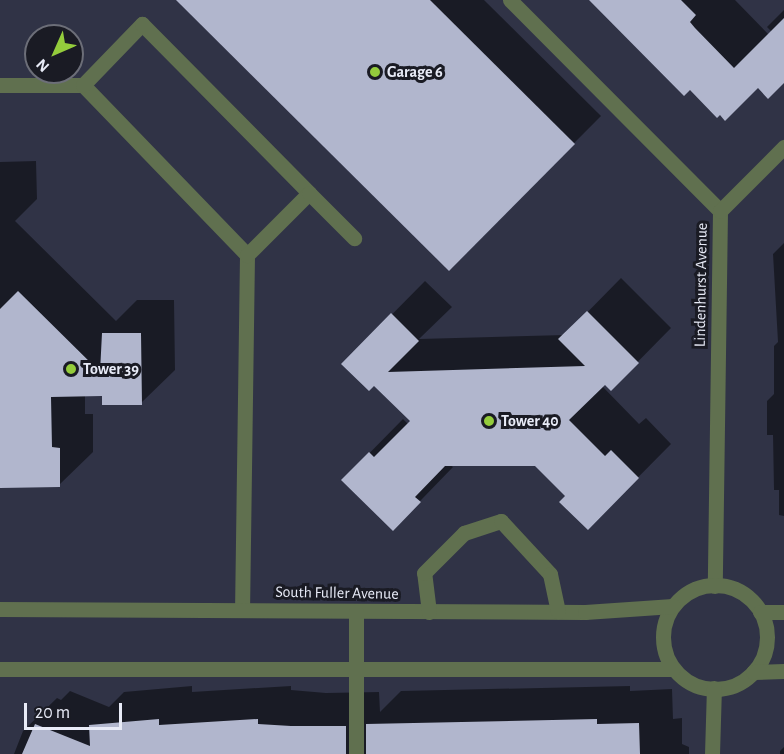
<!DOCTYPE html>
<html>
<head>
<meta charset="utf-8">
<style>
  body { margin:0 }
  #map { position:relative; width:784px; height:754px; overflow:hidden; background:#303346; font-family:"Alegreya Sans",sans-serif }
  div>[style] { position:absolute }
  .shadow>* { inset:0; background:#0007 }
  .building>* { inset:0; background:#b1b6cd }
  .minor>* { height:15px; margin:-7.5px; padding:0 7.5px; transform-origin:7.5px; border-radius:7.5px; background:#60704f }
  .minor>.ring { margin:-7.5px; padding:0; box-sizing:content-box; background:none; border:15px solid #60704f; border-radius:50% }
  .dots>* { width:16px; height:16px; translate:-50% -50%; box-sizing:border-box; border:3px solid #1a1b24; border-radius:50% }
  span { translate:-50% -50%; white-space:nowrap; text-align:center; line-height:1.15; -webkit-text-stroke:6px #1a1b24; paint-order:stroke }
  .poi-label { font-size:16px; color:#e8ebf7; font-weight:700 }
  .left { translate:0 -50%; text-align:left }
  .street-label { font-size:16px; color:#e8ebf7 }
  .north { position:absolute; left:24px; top:24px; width:60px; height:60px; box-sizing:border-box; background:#1a1b24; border:2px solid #6c6e78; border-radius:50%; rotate:225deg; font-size:16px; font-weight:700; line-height:24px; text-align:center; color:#e8ebf7 }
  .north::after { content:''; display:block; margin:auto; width:21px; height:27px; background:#94cc3c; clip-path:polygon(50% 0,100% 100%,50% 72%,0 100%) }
  .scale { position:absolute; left:24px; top:703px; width:98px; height:27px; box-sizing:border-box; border:3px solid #e8ebf7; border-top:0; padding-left:8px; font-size:18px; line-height:21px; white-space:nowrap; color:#e8ebf7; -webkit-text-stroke:4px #1a1b24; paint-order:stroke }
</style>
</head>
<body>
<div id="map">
  <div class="shadow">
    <div style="clip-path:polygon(178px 0,484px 0,601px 116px,449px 269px)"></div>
    <div style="clip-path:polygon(601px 0,735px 0,769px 35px,772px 32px,767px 27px,784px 10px,784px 81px,758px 86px)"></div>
    <div style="clip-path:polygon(36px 161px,37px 199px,15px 221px,116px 321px,137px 300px,174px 300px,175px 370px,141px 403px,103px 395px,85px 395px,85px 414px,93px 414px,93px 452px,59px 485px,0 486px,0 162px)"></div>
    <div style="clip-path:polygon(784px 243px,784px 516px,779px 515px,779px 490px,774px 490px,773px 435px,767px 435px,767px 401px,774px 394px,774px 346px,778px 342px,773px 254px)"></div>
    <div style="clip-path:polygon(621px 278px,671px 328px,611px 389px,605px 383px,602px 386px,639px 424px,646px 418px,671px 444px,588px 528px,567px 496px,536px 464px,450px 465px,453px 467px,393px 529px,343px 480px,403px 419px,409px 425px,412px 421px,374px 384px,343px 364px,425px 281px,452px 307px,419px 339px,565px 335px)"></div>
    <div style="clip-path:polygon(192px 686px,192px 692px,291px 686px,291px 690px,326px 693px,379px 692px,380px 712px,401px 691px,630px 686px,630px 691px,672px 689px,673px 719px,682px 718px,682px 744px,689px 747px,689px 754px,14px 754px,23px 731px,57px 698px,61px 700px,70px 691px,109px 707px,124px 692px)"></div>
    <div style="clip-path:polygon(784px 747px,784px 754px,780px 754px,780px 751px)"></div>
  </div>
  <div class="building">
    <div style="clip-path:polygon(176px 0,430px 0,575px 144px,449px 271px)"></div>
    <div style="clip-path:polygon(589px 0,681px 0,696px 15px,690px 22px,695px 28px,734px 68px,784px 18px,784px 83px,768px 99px,758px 88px,725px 121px,720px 115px,717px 118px,690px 90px,684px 96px)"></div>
    <div style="clip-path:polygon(18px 291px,100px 372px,102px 333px,141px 333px,142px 405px,102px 405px,102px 396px,51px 397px,52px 447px,60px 448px,60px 487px,0 488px,0 309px)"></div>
    <div style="clip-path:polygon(587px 311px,639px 363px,611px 391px,605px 385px,569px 420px,605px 456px,611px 450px,639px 478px,588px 530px,559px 502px,565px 496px,535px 466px,445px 466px,415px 497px,421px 502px,393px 531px,341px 480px,369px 452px,374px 457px,410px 421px,374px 386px,369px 391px,341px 364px,391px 313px,419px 341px,388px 372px,585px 366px,558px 339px)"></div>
    <div style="clip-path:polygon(159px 719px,159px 725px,258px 719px,258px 724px,291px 726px,346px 726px,346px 754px,22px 754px,35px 724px,90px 746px,89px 725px)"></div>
    <div style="clip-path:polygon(597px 719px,597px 724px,639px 723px,640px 754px,366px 754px,366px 724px)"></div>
  </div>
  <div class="minor">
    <div style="left:510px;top:0;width:298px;rotate:45.1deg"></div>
    <div style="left:720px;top:211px;width:375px;rotate:90.8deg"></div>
    <div style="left:0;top:85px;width:83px"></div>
    <div style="left:83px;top:85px;width:236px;rotate:46deg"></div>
    <div style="left:247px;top:255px;width:355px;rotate:90.8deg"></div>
    <div style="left:83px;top:85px;width:85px;rotate:-46deg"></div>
    <div style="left:142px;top:24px;width:238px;rotate:45.3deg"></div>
    <div style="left:309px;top:193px;width:88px;rotate:135deg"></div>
    <div style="left:309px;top:193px;width:64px;rotate:45deg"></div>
    <div style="left:720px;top:211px;width:91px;rotate:-45deg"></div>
    <div class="ring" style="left:663px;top:585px;width:89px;height:89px"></div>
    <div style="left:0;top:609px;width:585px;rotate:0.29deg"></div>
    <div style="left:585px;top:612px;width:88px;rotate:-3.9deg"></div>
    <div style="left:429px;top:612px;width:39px;rotate:-97deg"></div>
    <div style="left:424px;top:573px;width:57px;rotate:-45deg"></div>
    <div style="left:464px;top:533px;width:39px;rotate:-18deg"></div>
    <div style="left:501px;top:521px;width:72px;rotate:47.2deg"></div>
    <div style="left:550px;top:574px;width:38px;rotate:78deg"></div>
    <div style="left:760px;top:612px;width:24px"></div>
    <div style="left:0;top:669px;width:673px"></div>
    <div style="left:753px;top:672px;width:31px;rotate:-2deg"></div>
    <div style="left:356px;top:754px;width:142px;rotate:-90deg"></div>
    <div style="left:712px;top:754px;width:66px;rotate:-88.3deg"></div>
  </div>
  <div class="dots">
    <div style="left:375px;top:72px;background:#94cc3c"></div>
    <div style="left:71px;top:369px;background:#94cc3c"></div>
    <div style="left:489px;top:421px;background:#94cc3c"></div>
  </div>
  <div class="poi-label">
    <span class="left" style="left:387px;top:72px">Garage 6</span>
    <span class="left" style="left:83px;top:369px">Tower 39</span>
    <span class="left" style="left:501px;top:421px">Tower 40</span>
  </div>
  <div class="street-label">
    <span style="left:701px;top:285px;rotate:-89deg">Lindenhurst Avenue</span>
    <span style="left:337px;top:593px;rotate:1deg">South Fuller Avenue</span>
  </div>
  <div class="north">N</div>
  <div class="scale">20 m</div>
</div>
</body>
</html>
